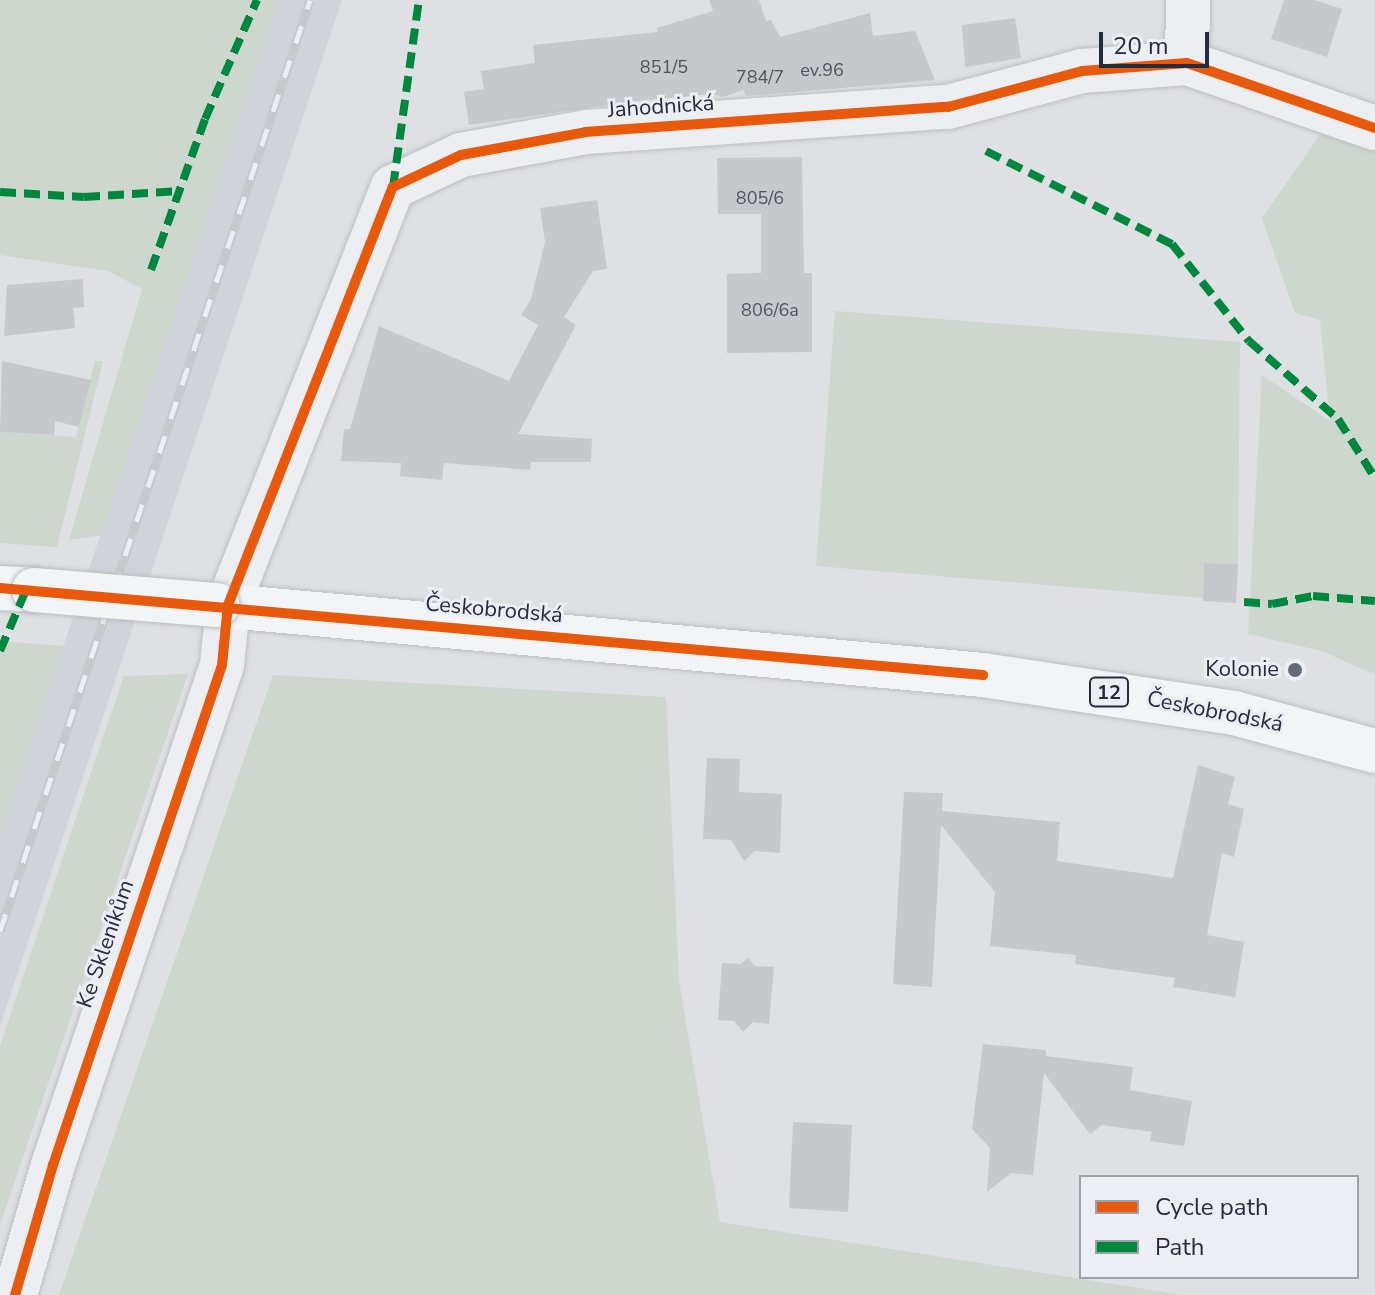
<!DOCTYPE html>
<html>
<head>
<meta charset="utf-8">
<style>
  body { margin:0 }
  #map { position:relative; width:1375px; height:1295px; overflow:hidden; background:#dee0e3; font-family:"Nunito Sans",sans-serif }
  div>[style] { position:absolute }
  .built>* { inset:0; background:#cfd3da }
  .green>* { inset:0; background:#ced7ce }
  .building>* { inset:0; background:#c6c8cc }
  .roads { filter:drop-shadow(0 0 2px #bcbec1) drop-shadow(0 0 2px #bcbec1) }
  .minor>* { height:44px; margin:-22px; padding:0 22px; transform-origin:22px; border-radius:22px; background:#edeef1 }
  .major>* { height:44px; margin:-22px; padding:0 22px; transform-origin:22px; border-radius:22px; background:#f2f4f5 }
  .rail>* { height:9px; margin-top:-4.5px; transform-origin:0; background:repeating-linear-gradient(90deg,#ebeef4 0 18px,#c7c8cc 0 36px); box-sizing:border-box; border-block:2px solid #c7c8cc }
  .bridges { filter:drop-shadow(0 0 2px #babdc1) drop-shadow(0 0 2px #babdc1) }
  .major-bridge>* { height:44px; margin:-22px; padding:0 22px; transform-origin:22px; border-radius:22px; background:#f2f4f5 }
  .quiet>* { height:8px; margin-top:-4px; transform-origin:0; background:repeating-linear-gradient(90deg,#00873e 0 16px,transparent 0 24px) }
  .cycleway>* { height:10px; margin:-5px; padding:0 5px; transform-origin:5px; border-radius:5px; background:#e8590c }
  .dots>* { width:22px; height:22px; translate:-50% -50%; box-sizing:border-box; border:4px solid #ebeef4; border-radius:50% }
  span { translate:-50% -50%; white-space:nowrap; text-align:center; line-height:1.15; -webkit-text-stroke:6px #ebeef4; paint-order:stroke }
  .number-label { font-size:18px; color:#4e5462 }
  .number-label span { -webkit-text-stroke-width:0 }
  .shield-label span { padding:2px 6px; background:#ebeef4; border:2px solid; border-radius:6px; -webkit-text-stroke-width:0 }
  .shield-label { font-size:20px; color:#252d3d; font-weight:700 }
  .street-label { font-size:22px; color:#252d3d }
  .poi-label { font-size:22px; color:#252d3d }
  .right { translate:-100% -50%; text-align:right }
  .legend { position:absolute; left:1079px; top:1175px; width:280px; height:104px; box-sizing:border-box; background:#ebeef4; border:2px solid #9ca1ab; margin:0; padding:10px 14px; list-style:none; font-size:24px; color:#252d3d }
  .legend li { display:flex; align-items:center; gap:16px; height:40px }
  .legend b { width:40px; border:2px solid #9ca1ab }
  .scale { position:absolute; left:1099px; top:32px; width:110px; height:36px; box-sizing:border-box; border:4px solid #252d3d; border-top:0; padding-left:10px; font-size:24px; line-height:28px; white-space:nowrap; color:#252d3d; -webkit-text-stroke:6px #ebeef4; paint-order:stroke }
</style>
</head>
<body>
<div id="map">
  <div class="built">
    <div style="clip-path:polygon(279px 0,342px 0,0 1026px,0 836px)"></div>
  </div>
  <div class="green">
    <div style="clip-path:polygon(0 0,279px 0,102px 535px,69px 540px,142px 289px,108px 271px,0 255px)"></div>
    <div style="clip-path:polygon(1324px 129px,1375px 147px,1375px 675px,1322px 651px,1248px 634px,1262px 375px,1330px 421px,1320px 320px,1295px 313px,1262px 218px)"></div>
    <div style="clip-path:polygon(835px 311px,1240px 342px,1238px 564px,1204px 563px,1203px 598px,816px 566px)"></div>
    <div style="clip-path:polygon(95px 361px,103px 361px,57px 547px,0 543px,0 432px,76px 437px)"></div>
    <div style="clip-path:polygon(0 641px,64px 646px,0 836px)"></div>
    <div style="clip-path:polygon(188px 674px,0 1225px,0 1046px,90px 775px,124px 676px)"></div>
    <div style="clip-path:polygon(273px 675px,666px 697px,679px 981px,720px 1222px,1183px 1295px,59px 1295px)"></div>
  </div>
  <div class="building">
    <div style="clip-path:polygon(709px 0,759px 0,766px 21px,771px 20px,780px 37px,870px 13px,873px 36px,915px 31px,935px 80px,746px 96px,743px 90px,723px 97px,711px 94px,636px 101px,469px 125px,464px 92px,484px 89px,481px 71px,535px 63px,533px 45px,657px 32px,657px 28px,713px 11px)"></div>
    <div style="clip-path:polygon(1284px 0,1315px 0,1342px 9px,1327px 57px,1271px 39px)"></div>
    <div style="clip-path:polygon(1015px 18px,1021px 58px,965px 67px,962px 25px)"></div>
    <div style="clip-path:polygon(802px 157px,804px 273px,812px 273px,812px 352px,727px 353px,727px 274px,761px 273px,761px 214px,718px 214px,717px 158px)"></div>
    <div style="clip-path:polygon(597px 200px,607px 269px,593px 271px,564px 317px,576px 325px,518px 434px,592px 439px,591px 462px,531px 462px,530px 470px,444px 463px,442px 480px,400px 476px,401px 463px,341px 461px,344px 429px,350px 429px,379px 326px,509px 381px,538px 325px,521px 315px,531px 299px,545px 242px,540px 208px)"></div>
    <div style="clip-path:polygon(83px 279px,84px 307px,73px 308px,75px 328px,4px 336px,7px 285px)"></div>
    <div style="clip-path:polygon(2px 361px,91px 380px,79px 427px,55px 421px,54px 435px,0 432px)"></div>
    <div style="clip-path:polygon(1204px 563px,1238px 564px,1236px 603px,1203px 601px)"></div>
    <div style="clip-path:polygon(707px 758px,740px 759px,739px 792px,782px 794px,780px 853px,755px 851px,744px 861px,731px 840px,703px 839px)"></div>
    <div style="clip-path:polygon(1198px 765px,1235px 777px,1228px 804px,1244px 809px,1234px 857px,1222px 853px,1207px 935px,1244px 942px,1235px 997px,1173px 987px,1175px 978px,1075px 964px,1076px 955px,990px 946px,995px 892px,941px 825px,932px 987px,893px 984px,904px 792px,943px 793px,942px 811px,1060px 822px,1057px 861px,1173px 878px)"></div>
    <div style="clip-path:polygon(748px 958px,755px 966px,774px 967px,769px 1024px,753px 1022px,743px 1032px,734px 1021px,718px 1020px,722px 963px,741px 964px)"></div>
    <div style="clip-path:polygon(983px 1044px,1046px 1050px,1046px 1056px,1133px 1067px,1130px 1090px,1192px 1101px,1184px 1146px,1150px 1141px,1152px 1132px,1102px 1125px,1090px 1134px,1044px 1073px,1033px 1175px,1011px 1173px,987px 1192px,990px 1148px,972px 1129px)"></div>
    <div style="clip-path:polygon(793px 1122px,852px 1125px,848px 1212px,789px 1208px)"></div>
  </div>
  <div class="roads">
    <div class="minor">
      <div style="left:1187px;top:63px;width:63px;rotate:-89.1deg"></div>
      <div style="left:15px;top:1295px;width:135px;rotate:-73.7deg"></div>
      <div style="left:53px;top:1165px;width:528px;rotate:-71.32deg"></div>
      <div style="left:222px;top:665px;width:60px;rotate:-84.3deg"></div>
      <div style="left:228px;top:605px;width:449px;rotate:-68.5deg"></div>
      <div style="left:393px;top:187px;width:75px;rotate:-25.2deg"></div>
      <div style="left:461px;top:155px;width:127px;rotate:-10.4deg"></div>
      <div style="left:586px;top:132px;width:363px;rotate:-4deg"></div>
      <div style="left:948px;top:107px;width:139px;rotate:-15deg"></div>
      <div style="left:1082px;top:71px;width:105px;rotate:-4.4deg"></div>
      <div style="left:1187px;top:63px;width:199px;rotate:19.1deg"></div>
    </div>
    <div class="major">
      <div style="left:0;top:588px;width:34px;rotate:3deg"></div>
      <div style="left:217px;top:605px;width:769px;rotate:5.22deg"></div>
      <div style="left:983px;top:675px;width:254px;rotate:8.6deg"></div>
      <div style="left:1234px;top:713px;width:146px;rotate:15.1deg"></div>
    </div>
  </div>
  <div class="rail">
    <div style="left:0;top:931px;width:981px;rotate:-71.58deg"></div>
  </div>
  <div class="bridges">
    <div class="major-bridge">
      <div style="left:34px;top:590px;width:184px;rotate:4.7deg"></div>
    </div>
  </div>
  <div class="quiet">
    <div style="left:986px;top:151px;width:208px;rotate:26.6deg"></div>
    <div style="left:1172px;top:244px;width:124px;rotate:51.6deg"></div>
    <div style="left:1249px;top:341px;width:118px;rotate:41.2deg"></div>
    <div style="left:1338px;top:419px;width:70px;rotate:57.9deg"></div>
    <div style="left:393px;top:187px;width:189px;rotate:-82.1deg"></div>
    <div style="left:0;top:192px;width:84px;rotate:3.4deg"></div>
    <div style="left:84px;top:197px;width:96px;rotate:-3.6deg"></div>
    <div style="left:151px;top:270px;width:160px;rotate:-70.3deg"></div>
    <div style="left:205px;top:119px;width:130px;rotate:-66.4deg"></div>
    <div style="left:1244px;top:602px;width:28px;rotate:4deg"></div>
    <div style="left:1272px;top:604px;width:42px;rotate:-11deg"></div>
    <div style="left:1313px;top:596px;width:62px;rotate:4.6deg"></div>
    <div style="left:0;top:651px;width:66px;rotate:-66.9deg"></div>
  </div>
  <div class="cycleway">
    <div style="left:0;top:588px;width:987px;rotate:5.06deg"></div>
    <div style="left:15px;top:1295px;width:135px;rotate:-73.7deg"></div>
    <div style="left:53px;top:1165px;width:528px;rotate:-71.32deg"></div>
    <div style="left:222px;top:665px;width:60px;rotate:-84.3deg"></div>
    <div style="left:228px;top:605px;width:449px;rotate:-68.5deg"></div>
    <div style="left:393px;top:187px;width:75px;rotate:-25.2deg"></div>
    <div style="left:461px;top:155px;width:127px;rotate:-10.4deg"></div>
    <div style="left:586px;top:132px;width:363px;rotate:-4deg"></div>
    <div style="left:948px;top:107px;width:139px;rotate:-15deg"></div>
    <div style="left:1082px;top:71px;width:105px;rotate:-4.4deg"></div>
    <div style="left:1187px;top:63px;width:199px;rotate:19.1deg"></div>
  </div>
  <div class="dots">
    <div style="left:1295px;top:670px;background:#666c77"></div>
  </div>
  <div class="number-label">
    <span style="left:664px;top:67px">851/5</span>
    <span style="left:822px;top:70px">ev.96</span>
    <span style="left:760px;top:77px">784/7</span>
    <span style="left:760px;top:198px">805/6</span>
    <span style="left:770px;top:310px">806/6a</span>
  </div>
  <div class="shield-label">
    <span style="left:1109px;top:692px">12</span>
  </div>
  <div class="street-label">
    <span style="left:661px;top:107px;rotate:-4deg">Jahodnická</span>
    <span style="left:494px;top:610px;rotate:5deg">Českobrodská</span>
    <span style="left:1215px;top:712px;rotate:11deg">Českobrodská</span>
    <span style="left:106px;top:944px;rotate:-71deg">Ke Skleníkům</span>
  </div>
  <div class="poi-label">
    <span class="right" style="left:1279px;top:670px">Kolonie</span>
  </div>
  <ul class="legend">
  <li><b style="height:10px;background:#e8590c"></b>Cycle path</li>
  <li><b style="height:10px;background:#00873e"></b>Path</li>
  </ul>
  <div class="scale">20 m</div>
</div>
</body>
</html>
